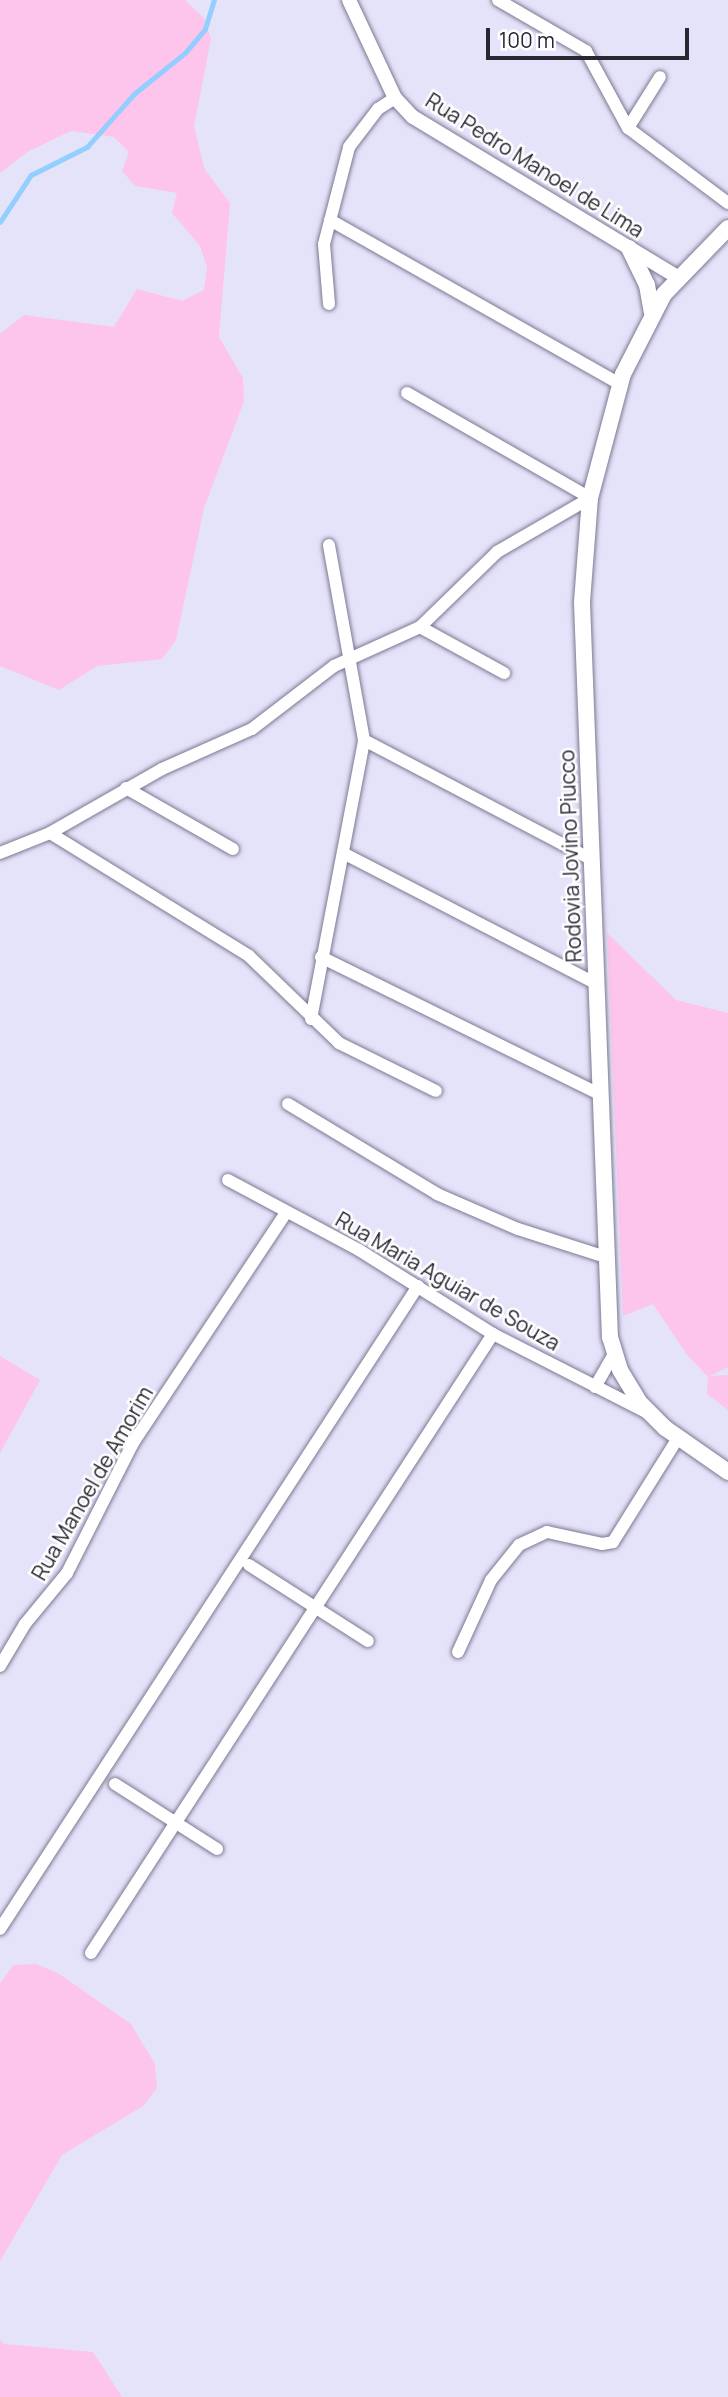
<!DOCTYPE html>
<html>
<head>
<meta charset="utf-8">
<style>
  body { margin:0 }
  #map { position:relative; width:728px; height:2397px; overflow:hidden; background:#e5e3fa; font-family:Manrope,sans-serif }
  div>[style] { position:absolute }
  .green>* { inset:0; background:#fdc4ec }
  .stream>* { height:4.5px; margin:-2.25px; padding:0 2.25px; transform-origin:2.25px; border-radius:2.25px; background:#93cffe }
  .roads { filter:drop-shadow(0 0 2px #7c7992) drop-shadow(0 0 2px #7c7992) }
  .minor>* { height:12px; margin:-6px; padding:0 6px; transform-origin:6px; border-radius:6px; background:#fff }
  .tertiary>* { height:14px; margin:-7px; padding:0 7px; transform-origin:7px; border-radius:7px; background:#fff }
  .secondary>* { height:16px; margin:-8px; padding:0 8px; transform-origin:8px; border-radius:8px; background:#fff }
  span { translate:-50% -50%; white-space:nowrap; text-align:center; line-height:1.15; -webkit-text-stroke:5px #fff; paint-order:stroke }
  .street-label { font-size:21px; color:#282631 }
  .scale { position:absolute; left:486px; top:28px; width:203px; height:32px; box-sizing:border-box; border:4px solid #282631; border-top:0; padding-left:9px; font-size:21px; line-height:24px; white-space:nowrap; color:#282631; -webkit-text-stroke:5px #fff; paint-order:stroke }
</style>
</head>
<body>
<div id="map">
  <div class="green">
    <div style="clip-path:polygon(0 0,185px 0,204px 18px,211px 39px,194px 126px,204px 168px,230px 203px,219px 337px,243px 378px,244px 401px,204px 508px,176px 640px,162px 659px,97px 666px,59px 690px,0 666px,0 334px,24px 315px,114px 327px,137px 289px,182px 301px,204px 290px,207px 267px,200px 246px,172px 213px,177px 193px,135px 186px,122px 171px,129px 152px,114px 137px,71px 131px,29px 151px,0 173px)"></div>
    <div style="clip-path:polygon(607px 933px,676px 1000px,728px 1013px,728px 1367px,710px 1376px,728px 1375px,728px 1410px,707px 1394px,708px 1377px,687px 1355px,653px 1304px,623px 1316px)"></div>
    <div style="clip-path:polygon(0 1356px,40px 1380px,0 1453px)"></div>
    <div style="clip-path:polygon(36px 1964px,58px 1973px,131px 2024px,155px 2064px,157px 2088px,143px 2106px,62px 2155px,0 2261px,0 1984px,13px 1965px)"></div>
    <div style="clip-path:polygon(0 2339px,4px 2344px,93px 2352px,122px 2397px,0 2397px)"></div>
  </div>
  <div class="stream">
    <div style="left:0;top:222px;width:56px;rotate:-56.6deg"></div>
    <div style="left:31px;top:175px;width:63px;rotate:-26.6deg"></div>
    <div style="left:87px;top:147px;width:72px;rotate:-48.4deg"></div>
    <div style="left:135px;top:93px;width:64px;rotate:-38.7deg"></div>
    <div style="left:185px;top:53px;width:31px;rotate:-50deg"></div>
    <div style="left:205px;top:29px;width:30px;rotate:-73deg"></div>
  </div>
  <div class="roads">
    <div class="minor">
      <div style="left:498px;top:0;width:102px;rotate:30.1deg"></div>
      <div style="left:586px;top:51px;width:88px;rotate:61.4deg"></div>
      <div style="left:628px;top:128px;width:125px;rotate:36.9deg"></div>
      <div style="left:628px;top:128px;width:60px;rotate:-57.9deg"></div>
      <div style="left:330px;top:220px;width:333px;rotate:29.5deg"></div>
      <div style="left:329px;top:304px;width:60px;rotate:-94.8deg"></div>
      <div style="left:324px;top:244px;width:100px;rotate:-75.5deg"></div>
      <div style="left:349px;top:147px;width:48px;rotate:-52.7deg"></div>
      <div style="left:378px;top:109px;width:20px;rotate:-33deg"></div>
      <div style="left:407px;top:393px;width:211px;rotate:29.8deg"></div>
      <div style="left:420px;top:627px;width:96px;rotate:28.7deg"></div>
      <div style="left:364px;top:740px;width:256px;rotate:27.7deg"></div>
      <div style="left:126px;top:788px;width:123px;rotate:29.7deg"></div>
      <div style="left:50px;top:833px;width:234px;rotate:31.7deg"></div>
      <div style="left:249px;top:956px;width:125px;rotate:44deg"></div>
      <div style="left:339px;top:1043px;width:108px;rotate:26.3deg"></div>
      <div style="left:0;top:853px;width:54px;rotate:-21.8deg"></div>
      <div style="left:50px;top:833px;width:129px;rotate:-29.7deg"></div>
      <div style="left:162px;top:769px;width:98px;rotate:-24deg"></div>
      <div style="left:252px;top:729px;width:103px;rotate:-37.5deg"></div>
      <div style="left:334px;top:666px;width:94px;rotate:-24.4deg"></div>
      <div style="left:420px;top:627px;width:107px;rotate:-44.2deg"></div>
      <div style="left:497px;top:552px;width:108px;rotate:-30.1deg"></div>
      <div style="left:343px;top:853px;width:284px;rotate:27.3deg"></div>
      <div style="left:321px;top:957px;width:311px;rotate:26.2deg"></div>
      <div style="left:311px;top:1019px;width:284px;rotate:-79.2deg"></div>
      <div style="left:364px;top:740px;width:198px;rotate:-100.2deg"></div>
      <div style="left:288px;top:1104px;width:174px;rotate:31.1deg"></div>
      <div style="left:437px;top:1194px;width:88px;rotate:23.4deg"></div>
      <div style="left:518px;top:1229px;width:92px;rotate:17.7deg"></div>
      <div style="left:228px;top:1180px;width:149px;rotate:28.1deg"></div>
      <div style="left:359px;top:1250px;width:158px;rotate:32.1deg"></div>
      <div style="left:493px;top:1334px;width:172px;rotate:27deg"></div>
      <div style="left:595px;top:1387px;width:38px;rotate:-60deg"></div>
      <div style="left:249px;top:1565px;width:141px;rotate:32.6deg"></div>
      <div style="left:458px;top:1652px;width:79px;rotate:-65.4deg"></div>
      <div style="left:491px;top:1580px;width:45px;rotate:-51.3deg"></div>
      <div style="left:519px;top:1545px;width:31px;rotate:-25deg"></div>
      <div style="left:547px;top:1532px;width:56px;rotate:12.3deg"></div>
      <div style="left:602px;top:1544px;width:11px;rotate:-10deg"></div>
      <div style="left:613px;top:1542px;width:123px;rotate:-58deg"></div>
      <div style="left:0;top:1666px;width:49px;rotate:-59.2deg"></div>
      <div style="left:25px;top:1624px;width:66px;rotate:-50.5deg"></div>
      <div style="left:67px;top:1573px;width:146px;rotate:-63.1deg"></div>
      <div style="left:133px;top:1443px;width:276px;rotate:-56.4deg"></div>
      <div style="left:115px;top:1784px;width:121px;rotate:32.5deg"></div>
      <div style="left:0;top:1929px;width:767px;rotate:-56.97deg"></div>
      <div style="left:91px;top:1953px;width:738px;rotate:-57deg"></div>
    </div>
    <div class="tertiary">
      <div style="left:349px;top:0;width:108px;rotate:64.9deg"></div>
      <div style="left:395px;top:98px;width:26px;rotate:47deg"></div>
      <div style="left:413px;top:117px;width:309px;rotate:31.2deg"></div>
    </div>
    <div class="secondary">
      <div style="left:728px;top:228px;width:92px;rotate:134.1deg"></div>
      <div style="left:664px;top:294px;width:90px;rotate:117.1deg"></div>
      <div style="left:623px;top:374px;width:128px;rotate:104.9deg"></div>
      <div style="left:590px;top:498px;width:105px;rotate:94.4deg"></div>
      <div style="left:582px;top:603px;width:735px;rotate:87.82deg"></div>
      <div style="left:610px;top:1337px;width:34px;rotate:73deg"></div>
      <div style="left:620px;top:1370px;width:37px;rotate:59deg"></div>
      <div style="left:639px;top:1402px;width:37px;rotate:45deg"></div>
      <div style="left:665px;top:1428px;width:77px;rotate:34.9deg"></div>
      <div style="left:629px;top:248px;width:41px;rotate:64.1deg"></div>
      <div style="left:647px;top:285px;width:27px;rotate:80deg"></div>
    </div>
  </div>
  <div class="street-label">
    <span style="left:535px;top:165px;rotate:32deg">Rua Pedro Manoel de Lima</span>
    <span style="left:570px;top:856px;rotate:-92deg">Rodovia Jovino Piucco</span>
    <span style="left:448px;top:1281px;rotate:30deg">Rua Maria Aguiar de Souza</span>
    <span style="left:92px;top:1483px;rotate:-60deg">Rua Manoel de Amorim</span>
  </div>
  <div class="scale">100 m</div>
</div>
</body>
</html>
